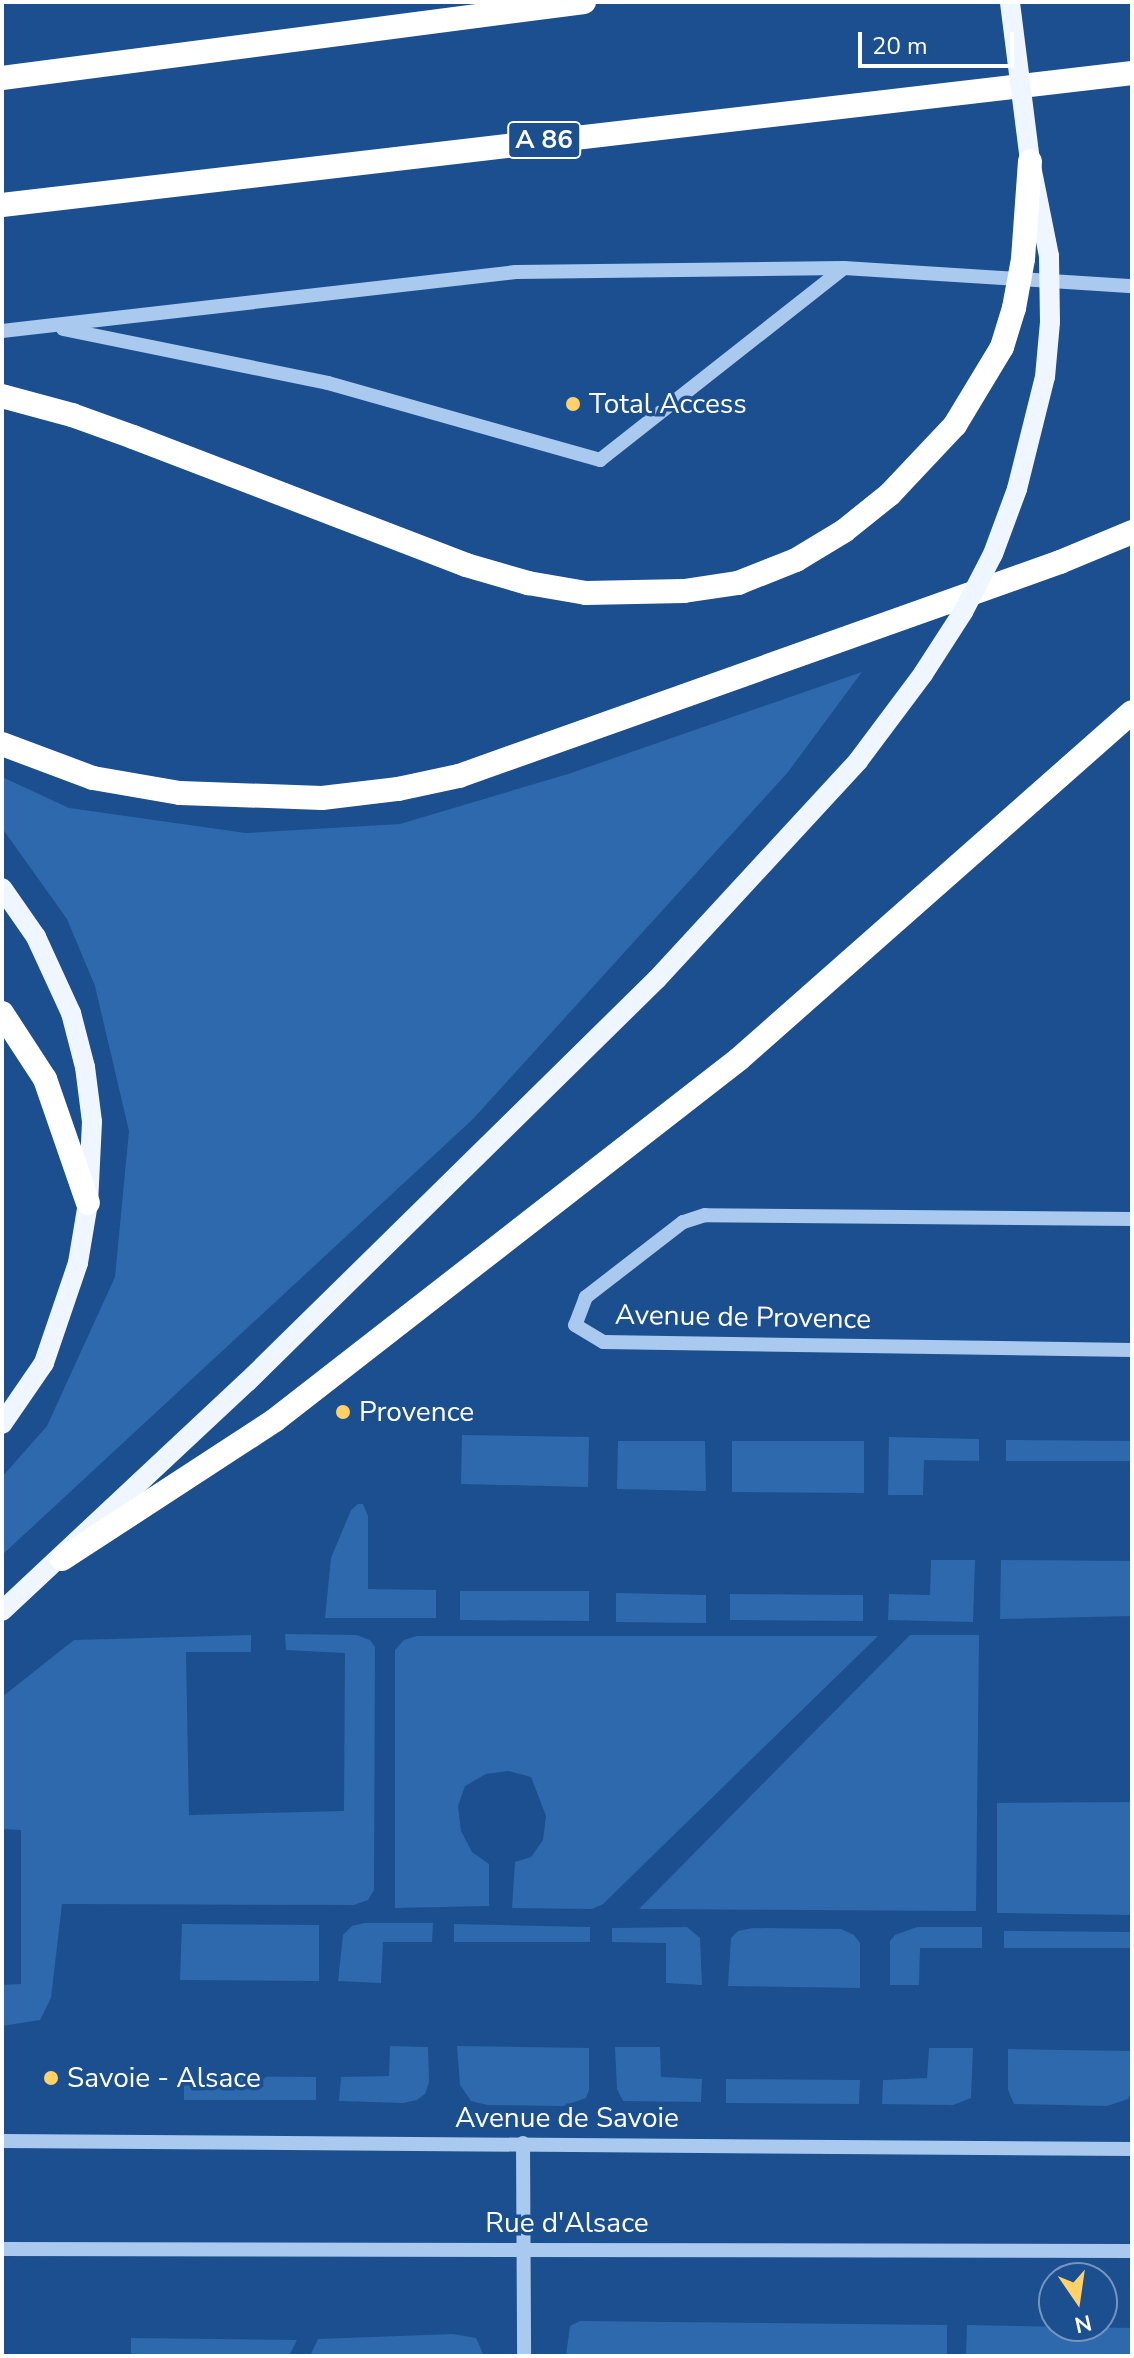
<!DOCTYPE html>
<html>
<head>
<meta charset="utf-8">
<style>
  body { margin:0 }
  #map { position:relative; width:1134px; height:2358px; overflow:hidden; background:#1b4f8f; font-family:"Nunito Sans",sans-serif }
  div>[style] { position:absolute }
  .green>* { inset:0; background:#2e69ad }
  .minor>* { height:14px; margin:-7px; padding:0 7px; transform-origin:7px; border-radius:7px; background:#a9c9ee }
  .major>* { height:20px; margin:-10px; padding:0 10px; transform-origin:10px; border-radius:10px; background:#f0f6ff }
  .highway>* { height:24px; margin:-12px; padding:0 12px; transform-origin:12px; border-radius:12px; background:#fff }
  .major-bridge>* { height:20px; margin:-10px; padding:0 10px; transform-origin:10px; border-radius:10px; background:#f0f6ff }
  .highway-bridge>* { height:24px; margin:-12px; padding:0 12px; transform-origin:12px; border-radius:12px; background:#fff }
  .dots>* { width:22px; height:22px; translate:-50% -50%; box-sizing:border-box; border:4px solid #1b4f8f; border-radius:50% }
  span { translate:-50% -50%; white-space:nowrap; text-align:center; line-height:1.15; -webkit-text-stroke:7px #1b4f8f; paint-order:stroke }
  .shield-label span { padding:2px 6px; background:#1b4f8f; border:2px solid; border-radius:6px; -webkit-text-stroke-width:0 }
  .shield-label { font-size:26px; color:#fff; font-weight:700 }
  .poi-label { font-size:28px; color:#fff }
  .left { translate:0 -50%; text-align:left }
  .street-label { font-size:28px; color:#fff }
  .frame { position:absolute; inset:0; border:4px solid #fff; pointer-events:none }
  .north { position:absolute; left:1038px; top:2262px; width:80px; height:80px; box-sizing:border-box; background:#1b4f8f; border:2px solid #7695bc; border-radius:50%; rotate:167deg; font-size:22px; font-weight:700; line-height:32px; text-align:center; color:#fff }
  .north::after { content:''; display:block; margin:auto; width:28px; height:36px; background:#ffd166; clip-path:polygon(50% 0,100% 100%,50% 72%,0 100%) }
  .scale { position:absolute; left:858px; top:32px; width:156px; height:36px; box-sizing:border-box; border:4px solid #fff; border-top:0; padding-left:10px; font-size:24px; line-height:28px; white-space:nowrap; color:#fff; -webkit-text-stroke:6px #1b4f8f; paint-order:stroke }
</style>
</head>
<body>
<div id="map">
  <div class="green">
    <div style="clip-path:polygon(862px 672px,788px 772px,473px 1119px,2px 1555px,2px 1477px,47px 1426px,115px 1277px,129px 1131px,95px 986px,67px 919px,2px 828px,2px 777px,69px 808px,246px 833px,400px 824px,568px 774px)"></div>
    <div style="clip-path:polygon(462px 1435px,589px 1437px,588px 1487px,461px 1484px)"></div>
    <div style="clip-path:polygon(889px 1437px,979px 1439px,979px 1461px,924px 1460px,923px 1495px,888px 1495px)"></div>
    <div style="clip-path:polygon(1006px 1440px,1132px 1441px,1132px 1461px,1006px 1461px)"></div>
    <div style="clip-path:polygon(618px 1441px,705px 1441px,706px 1491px,617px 1489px)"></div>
    <div style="clip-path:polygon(732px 1441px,864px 1441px,864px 1493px,732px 1492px)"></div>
    <div style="clip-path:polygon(358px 1504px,363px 1504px,368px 1516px,368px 1589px,436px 1590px,436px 1618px,325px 1618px,331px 1558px,351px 1510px)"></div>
    <div style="clip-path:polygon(931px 1560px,975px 1560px,973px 1622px,888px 1620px,889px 1594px,930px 1595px)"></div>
    <div style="clip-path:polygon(1001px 1560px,1132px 1561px,1131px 1616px,1000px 1619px)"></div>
    <div style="clip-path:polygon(460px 1591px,589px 1591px,589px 1621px,460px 1620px)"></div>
    <div style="clip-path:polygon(616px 1593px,706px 1595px,706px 1623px,616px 1622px)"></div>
    <div style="clip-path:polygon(730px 1594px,863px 1595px,863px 1621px,730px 1620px)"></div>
    <div style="clip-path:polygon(285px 1634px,356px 1635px,370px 1640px,375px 1647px,374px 1890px,368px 1900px,354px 1905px,62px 1904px,51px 1998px,40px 2020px,2px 2026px,2px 1985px,21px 1984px,21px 1830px,2px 1829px,2px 1697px,74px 1640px,251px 1635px,251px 1652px,186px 1652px,189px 1815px,344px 1811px,345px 1653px,286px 1650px)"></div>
    <div style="clip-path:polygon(910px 1635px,979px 1635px,976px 1911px,639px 1909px)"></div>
    <div style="clip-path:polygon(417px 1636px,878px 1636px,603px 1904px,592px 1909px,512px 1908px,515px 1862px,531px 1857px,543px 1840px,546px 1816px,531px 1777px,508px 1771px,486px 1774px,465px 1786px,458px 1806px,461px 1831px,472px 1852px,489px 1864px,489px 1906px,395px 1908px,395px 1650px,404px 1640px)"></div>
    <div style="clip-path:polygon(1132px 1802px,1132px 1915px,997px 1913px,997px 1803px)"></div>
    <div style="clip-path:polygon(365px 1923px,433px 1923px,432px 1942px,383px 1942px,381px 1983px,338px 1981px,343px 1935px,352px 1926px)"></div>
    <div style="clip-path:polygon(182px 1924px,319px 1925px,319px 1981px,180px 1980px)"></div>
    <div style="clip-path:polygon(454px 1924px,590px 1927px,590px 1942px,454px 1942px)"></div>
    <div style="clip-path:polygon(687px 1927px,700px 1938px,702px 1985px,666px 1983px,666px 1943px,612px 1942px,612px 1928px)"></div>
    <div style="clip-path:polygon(917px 1927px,982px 1927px,982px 1948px,920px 1948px,919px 1985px,890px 1985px,890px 1941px,895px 1935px)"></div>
    <div style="clip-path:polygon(753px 1928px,841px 1929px,854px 1935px,860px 1943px,860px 1988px,728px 1986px,731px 1938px,738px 1931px)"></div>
    <div style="clip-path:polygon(1004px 1931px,1132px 1932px,1132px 1948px,1004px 1948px)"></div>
    <div style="clip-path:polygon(390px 2046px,428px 2047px,429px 2082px,425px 2094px,417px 2100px,403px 2103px,339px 2101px,341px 2077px,389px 2076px)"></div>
    <div style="clip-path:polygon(457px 2046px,589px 2048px,589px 2090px,586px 2098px,563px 2106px,487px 2105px,471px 2101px,460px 2085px)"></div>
    <div style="clip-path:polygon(615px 2047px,660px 2047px,661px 2077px,702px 2079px,701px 2102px,623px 2101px,617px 2089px)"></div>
    <div style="clip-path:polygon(929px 2048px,973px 2048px,971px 2098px,953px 2105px,882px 2104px,883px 2080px,927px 2078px)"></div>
    <div style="clip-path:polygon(1008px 2049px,1131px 2051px,1132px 2091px,1128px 2099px,1107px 2106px,1014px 2104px,1008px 2090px)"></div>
    <div style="clip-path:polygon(184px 2076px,316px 2077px,316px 2100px,184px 2100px)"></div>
    <div style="clip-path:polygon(726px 2079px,860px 2080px,859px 2104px,726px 2103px)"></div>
    <div style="clip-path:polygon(580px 2321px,947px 2325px,947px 2356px,566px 2356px,570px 2326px)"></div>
    <div style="clip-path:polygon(967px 2325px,1132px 2328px,1132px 2356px,966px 2356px)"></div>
    <div style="clip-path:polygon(453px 2334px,476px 2338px,484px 2356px,310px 2356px,318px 2339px)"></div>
    <div style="clip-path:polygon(131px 2338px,297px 2340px,289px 2356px,131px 2356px)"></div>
  </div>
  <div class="minor">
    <div style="left:63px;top:329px;width:270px;rotate:11.5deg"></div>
    <div style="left:328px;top:383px;width:283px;rotate:15.8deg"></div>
    <div style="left:600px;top:460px;width:310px;rotate:-38.2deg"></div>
    <div style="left:2px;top:331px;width:517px;rotate:-6.55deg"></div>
    <div style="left:516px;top:272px;width:328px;rotate:-0.7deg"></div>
    <div style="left:844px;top:268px;width:289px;rotate:3.6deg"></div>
    <div style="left:1132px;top:1219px;width:427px;rotate:-179.5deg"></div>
    <div style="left:705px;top:1215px;width:23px;rotate:162deg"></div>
    <div style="left:683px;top:1222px;width:123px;rotate:142.3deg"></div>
    <div style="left:586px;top:1297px;width:30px;rotate:111deg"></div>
    <div style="left:575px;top:1325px;width:33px;rotate:31deg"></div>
    <div style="left:603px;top:1342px;width:529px;rotate:0.87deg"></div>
    <div style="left:2px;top:2141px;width:1130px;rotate:0.41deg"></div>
    <div style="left:523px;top:2143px;width:213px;rotate:89.7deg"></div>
    <div style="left:2px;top:2249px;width:1130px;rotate:0.1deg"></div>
  </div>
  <div class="major">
    <div style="left:2px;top:888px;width:60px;rotate:55.2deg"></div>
    <div style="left:36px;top:937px;width:84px;rotate:65.3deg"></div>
    <div style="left:71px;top:1013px;width:56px;rotate:75.5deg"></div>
    <div style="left:85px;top:1067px;width:55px;rotate:82.7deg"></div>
    <div style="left:92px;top:1122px;width:81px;rotate:92.8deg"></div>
    <div style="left:88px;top:1203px;width:61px;rotate:99.5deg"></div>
    <div style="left:78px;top:1263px;width:106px;rotate:108.8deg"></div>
    <div style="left:44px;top:1363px;width:74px;rotate:124.5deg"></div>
    <div style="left:2px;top:1611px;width:335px;rotate:-43.1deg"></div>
    <div style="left:247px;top:1382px;width:575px;rotate:-44.51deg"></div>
    <div style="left:657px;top:979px;width:297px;rotate:-47.3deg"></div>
    <div style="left:858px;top:761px;width:109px;rotate:-53.2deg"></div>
  </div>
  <div class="highway">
    <div style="left:2px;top:78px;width:587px;rotate:-7.44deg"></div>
    <div style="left:2px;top:205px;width:1138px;rotate:-6.66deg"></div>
    <div style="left:2px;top:396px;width:73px;rotate:15.2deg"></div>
    <div style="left:72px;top:415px;width:65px;rotate:19.8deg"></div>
    <div style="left:133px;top:437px;width:357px;rotate:21deg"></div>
    <div style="left:466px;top:565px;width:65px;rotate:16.2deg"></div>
    <div style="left:528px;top:583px;width:59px;rotate:9.8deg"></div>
    <div style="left:586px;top:593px;width:98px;rotate:-1.2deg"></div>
    <div style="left:684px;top:591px;width:55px;rotate:-8.4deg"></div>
    <div style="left:738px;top:583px;width:62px;rotate:-21.6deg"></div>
    <div style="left:796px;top:560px;width:56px;rotate:-31.1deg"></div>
    <div style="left:844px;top:531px;width:59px;rotate:-38.8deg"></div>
    <div style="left:890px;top:494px;width:95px;rotate:-46.7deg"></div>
    <div style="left:2px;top:744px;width:97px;rotate:20.5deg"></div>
    <div style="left:93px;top:778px;width:88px;rotate:9.8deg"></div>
    <div style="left:180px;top:793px;width:142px;rotate:2deg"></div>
    <div style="left:322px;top:798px;width:77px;rotate:-6.8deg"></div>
    <div style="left:398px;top:789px;width:62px;rotate:-12deg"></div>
    <div style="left:459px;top:776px;width:638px;rotate:-19.6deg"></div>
    <div style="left:1060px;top:562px;width:78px;rotate:-22.6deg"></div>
    <div style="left:2px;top:1013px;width:79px;rotate:56.9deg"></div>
    <div style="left:45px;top:1079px;width:131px;rotate:70.9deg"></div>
    <div style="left:62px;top:1559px;width:254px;rotate:-33.1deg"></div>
    <div style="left:275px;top:1420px;width:588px;rotate:-37.88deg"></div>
    <div style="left:739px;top:1059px;width:524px;rotate:-41.44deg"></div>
  </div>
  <div class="major-bridge">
    <div style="left:923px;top:674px;width:74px;rotate:-57.2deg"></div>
    <div style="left:963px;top:612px;width:65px;rotate:-62.7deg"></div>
    <div style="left:993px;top:554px;width:69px;rotate:-69.7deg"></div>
    <div style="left:1017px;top:489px;width:115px;rotate:-76deg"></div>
    <div style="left:1045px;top:377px;width:55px;rotate:-84.8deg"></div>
    <div style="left:1050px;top:322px;width:66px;rotate:-90.9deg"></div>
    <div style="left:1049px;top:256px;width:97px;rotate:-101.3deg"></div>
    <div style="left:1030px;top:161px;width:160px;rotate:-97.2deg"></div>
  </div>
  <div class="highway-bridge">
    <div style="left:955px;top:425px;width:91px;rotate:-58.9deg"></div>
    <div style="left:1002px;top:347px;width:41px;rotate:-72.9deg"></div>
    <div style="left:1014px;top:308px;width:50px;rotate:-79.6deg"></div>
    <div style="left:1023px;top:259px;width:98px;rotate:-85.9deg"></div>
  </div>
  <div class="dots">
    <div style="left:573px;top:404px;background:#ffd166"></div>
    <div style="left:343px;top:1412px;background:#ffd166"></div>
    <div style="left:51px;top:2078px;background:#ffd166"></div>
  </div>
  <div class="shield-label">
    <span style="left:544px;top:140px">A 86</span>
  </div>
  <div class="poi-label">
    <span class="left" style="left:589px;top:404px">Total Access</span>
    <span class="left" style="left:359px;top:1412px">Provence</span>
    <span class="left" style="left:67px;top:2078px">Savoie - Alsace</span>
  </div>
  <div class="street-label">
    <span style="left:743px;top:1317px;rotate:1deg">Avenue de Provence</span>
    <span style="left:567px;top:2118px">Avenue de Savoie</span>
    <span style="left:567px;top:2223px">Rue d'Alsace</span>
  </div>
  <div class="frame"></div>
  <div class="north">N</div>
  <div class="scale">20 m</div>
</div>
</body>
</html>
